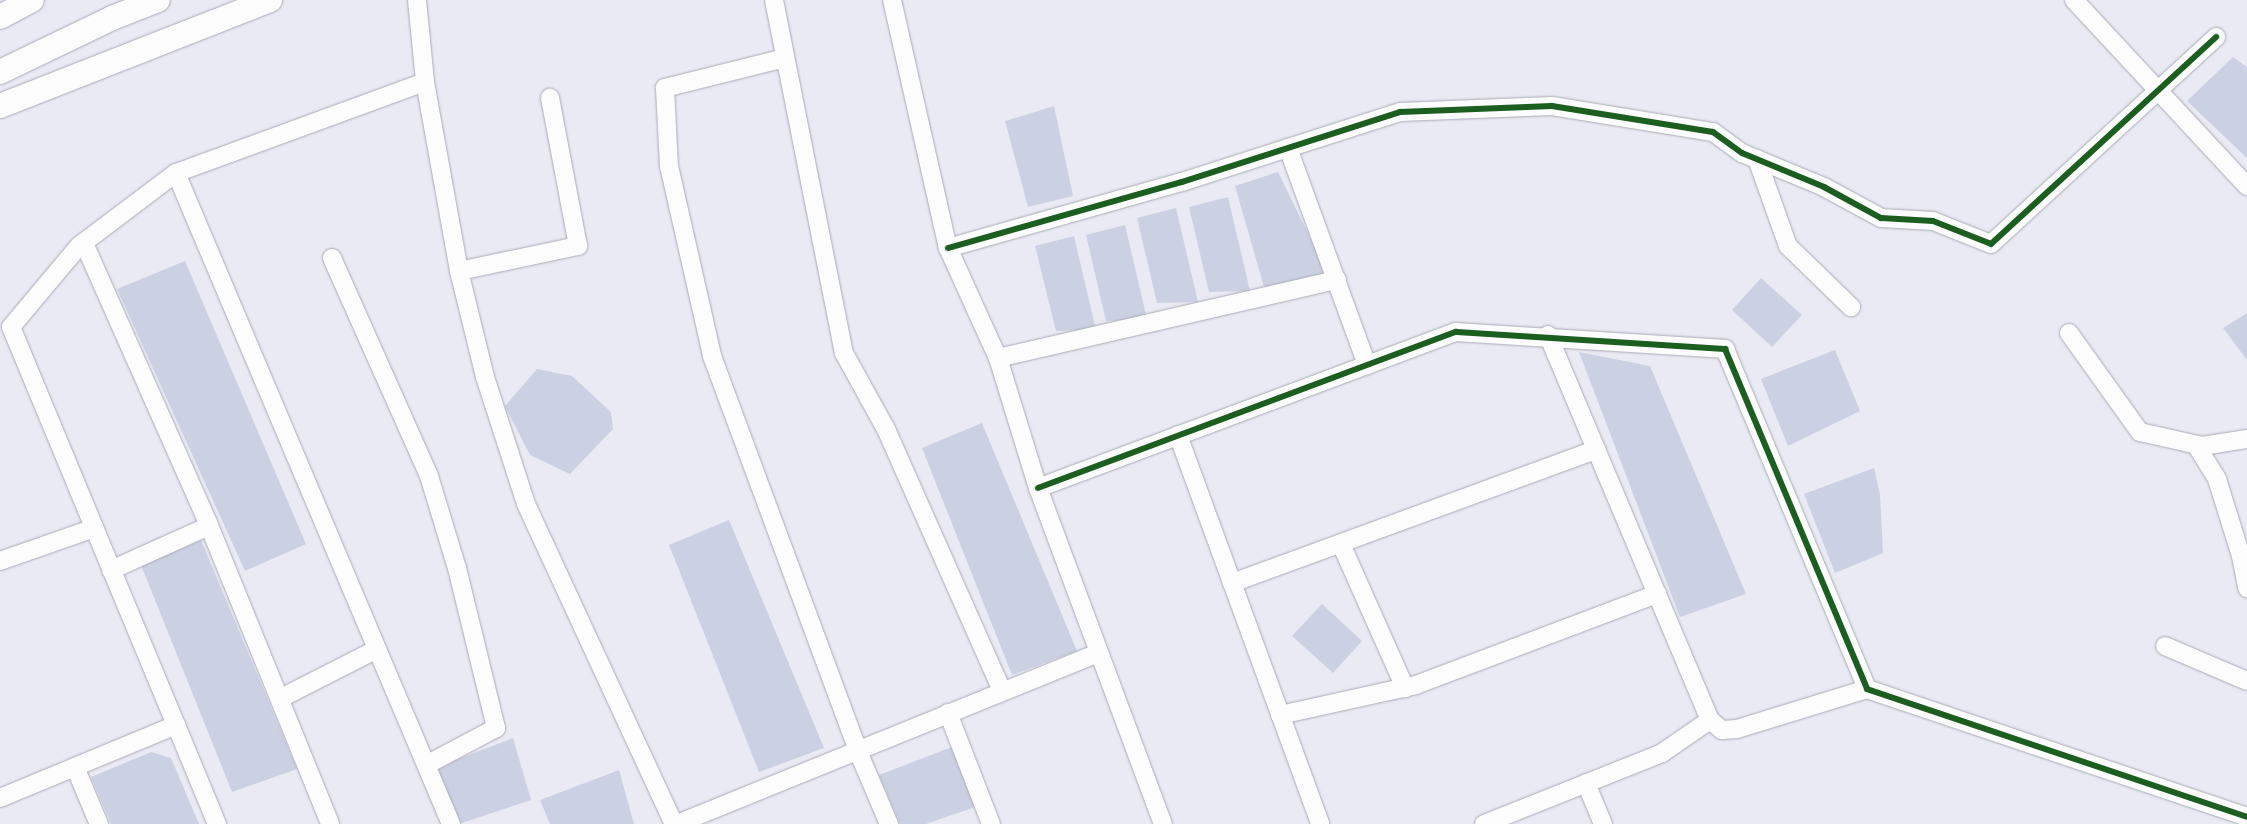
<!DOCTYPE html>
<html>
<head>
<meta charset="utf-8">
<style>
  body { margin:0 }
  #map { position:relative; width:2247px; height:824px; overflow:hidden; background:#eaeaf4; font-family:Quicksand,sans-serif }
  div>[style] { position:absolute }
  .building>* { inset:0; background:#cbd1e2 }
  .roads { filter:drop-shadow(0 0 1px #aaaab6) drop-shadow(0 0 1px #aaaab6) }
  .street>* { height:18px; margin:-9px; padding:0 9px; transform-origin:9px; border-radius:9px; background:#fcfcfd }
  .secondary>* { height:24px; margin:-12px; padding:0 12px; transform-origin:12px; border-radius:12px; background:#fcfcfd }
  .cycleway>* { height:6px; margin:-3px; padding:0 3px; transform-origin:3px; border-radius:3px; background:#1b5e20 }
  span { translate:-50% -50%; white-space:nowrap; text-align:center; line-height:1.15; -webkit-text-stroke:4.5px #fff; paint-order:stroke }
</style>
</head>
<body>
<div id="map">
  <div class="building">
    <div style="clip-path:polygon(2233px 57px,2247px 67px,2247px 158px,2187px 101px)"></div>
    <div style="clip-path:polygon(1054px 106px,1073px 196px,1028px 207px,1005px 121px)"></div>
    <div style="clip-path:polygon(1278px 172px,1329px 276px,1264px 287px,1235px 186px)"></div>
    <div style="clip-path:polygon(1228px 197px,1250px 291px,1209px 292px,1189px 207px)"></div>
    <div style="clip-path:polygon(1176px 208px,1198px 302px,1157px 303px,1137px 218px)"></div>
    <div style="clip-path:polygon(1125px 225px,1147px 319px,1106px 321px,1086px 235px)"></div>
    <div style="clip-path:polygon(1074px 236px,1096px 330px,1056px 331px,1035px 246px)"></div>
    <div style="clip-path:polygon(185px 261px,306px 544px,245px 571px,117px 289px)"></div>
    <div style="clip-path:polygon(1761px 278px,1802px 315px,1772px 347px,1732px 310px)"></div>
    <div style="clip-path:polygon(2247px 313px,2247px 360px,2223px 328px)"></div>
    <div style="clip-path:polygon(1835px 350px,1860px 411px,1788px 446px,1761px 379px)"></div>
    <div style="clip-path:polygon(1579px 352px,1650px 366px,1746px 594px,1680px 617px)"></div>
    <div style="clip-path:polygon(537px 369px,572px 376px,611px 412px,613px 429px,570px 474px,530px 455px,505px 406px)"></div>
    <div style="clip-path:polygon(982px 423px,1077px 651px,1012px 675px,922px 448px)"></div>
    <div style="clip-path:polygon(1874px 468px,1880px 495px,1883px 553px,1835px 573px,1804px 494px)"></div>
    <div style="clip-path:polygon(729px 520px,824px 748px,759px 772px,669px 545px)"></div>
    <div style="clip-path:polygon(201px 540px,297px 769px,232px 792px,141px 565px)"></div>
    <div style="clip-path:polygon(1322px 604px,1362px 641px,1333px 673px,1292px 636px)"></div>
    <div style="clip-path:polygon(513px 738px,531px 800px,459px 824px,435px 768px)"></div>
    <div style="clip-path:polygon(957px 745px,975px 807px,926px 824px,900px 824px,879px 775px)"></div>
    <div style="clip-path:polygon(151px 752px,171px 758px,199px 824px,111px 824px,91px 777px)"></div>
    <div style="clip-path:polygon(619px 770px,634px 824px,550px 824px,540px 800px)"></div>
  </div>
  <div class="roads">
    <div class="street">
      <div style="left:417px;top:0;width:82px;rotate:84.4deg"></div>
      <div style="left:425px;top:82px;width:192px;rotate:79.8deg"></div>
      <div style="left:459px;top:271px;width:109px;rotate:76.2deg"></div>
      <div style="left:485px;top:377px;width:133px;rotate:72.1deg"></div>
      <div style="left:526px;top:504px;width:353px;rotate:65.2deg"></div>
      <div style="left:774px;top:0;width:360px;rotate:78.8deg"></div>
      <div style="left:844px;top:353px;width:87px;rotate:61.1deg"></div>
      <div style="left:886px;top:429px;width:287px;rotate:66.1deg"></div>
      <div style="left:892px;top:0;width:254px;rotate:77.3deg"></div>
      <div style="left:948px;top:248px;width:121px;rotate:65.6deg"></div>
      <div style="left:998px;top:358px;width:136px;rotate:72.9deg"></div>
      <div style="left:1038px;top:488px;width:358px;rotate:69.6deg"></div>
      <div style="left:2074px;top:0;width:254px;rotate:47.1deg"></div>
      <div style="left:785px;top:58px;width:124px;rotate:166deg"></div>
      <div style="left:665px;top:88px;width:78px;rotate:87.1deg"></div>
      <div style="left:669px;top:166px;width:195px;rotate:77.2deg"></div>
      <div style="left:712px;top:356px;width:419px;rotate:69.7deg"></div>
      <div style="left:857px;top:749px;width:82px;rotate:66.9deg"></div>
      <div style="left:1288px;top:148px;width:231px;rotate:70deg"></div>
      <div style="left:1757px;top:159px;width:92px;rotate:70.4deg"></div>
      <div style="left:1788px;top:246px;width:88px;rotate:44.1deg"></div>
      <div style="left:176px;top:173px;width:707px;rotate:67.1deg"></div>
      <div style="left:84px;top:243px;width:306px;rotate:66.1deg"></div>
      <div style="left:208px;top:523px;width:325px;rotate:67.9deg"></div>
      <div style="left:948px;top:248px;width:243px;rotate:-15.8deg"></div>
      <div style="left:1182px;top:182px;width:229px;rotate:-17.8deg"></div>
      <div style="left:1400px;top:112px;width:152px;rotate:-2.3deg"></div>
      <div style="left:1552px;top:106px;width:163px;rotate:9.2deg"></div>
      <div style="left:1713px;top:132px;width:36px;rotate:36deg"></div>
      <div style="left:1742px;top:153px;width:89px;rotate:22.5deg"></div>
      <div style="left:1824px;top:187px;width:65px;rotate:28.5deg"></div>
      <div style="left:1881px;top:218px;width:52px;rotate:3.3deg"></div>
      <div style="left:1933px;top:221px;width:62px;rotate:21.6deg"></div>
      <div style="left:1991px;top:244px;width:306px;rotate:-42.6deg"></div>
      <div style="left:332px;top:258px;width:239px;rotate:66deg"></div>
      <div style="left:429px;top:476px;width:96px;rotate:73.1deg"></div>
      <div style="left:457px;top:568px;width:165px;rotate:76.3deg"></div>
      <div style="left:496px;top:728px;width:79px;rotate:152.1deg"></div>
      <div style="left:459px;top:271px;width:122px;rotate:-11.9deg"></div>
      <div style="left:578px;top:246px;width:151px;rotate:-100.7deg"></div>
      <div style="left:2069px;top:333px;width:122px;rotate:54.4deg"></div>
      <div style="left:2140px;top:432px;width:64px;rotate:12.7deg"></div>
      <div style="left:2202px;top:446px;width:46px;rotate:-8.8deg"></div>
      <div style="left:1548px;top:335px;width:418px;rotate:67.2deg"></div>
      <div style="left:1710px;top:720px;width:16px;rotate:40deg"></div>
      <div style="left:1722px;top:730px;width:15px;rotate:-4deg"></div>
      <div style="left:1737px;top:729px;width:136px;rotate:-17.1deg"></div>
      <div style="left:998px;top:358px;width:348px;rotate:-13deg"></div>
      <div style="left:1178px;top:435px;width:414px;rotate:69.9deg"></div>
      <div style="left:2196px;top:445px;width:40px;rotate:58deg"></div>
      <div style="left:2217px;top:479px;width:81px;rotate:72.7deg"></div>
      <div style="left:2241px;top:556px;width:33px;rotate:79deg"></div>
      <div style="left:1038px;top:488px;width:446px;rotate:-20.5deg"></div>
      <div style="left:1456px;top:332px;width:270px;rotate:3.6deg"></div>
      <div style="left:1725px;top:349px;width:368px;rotate:67.3deg"></div>
      <div style="left:1867px;top:689px;width:401px;rotate:18.6deg"></div>
      <div style="left:1341px;top:544px;width:158px;rotate:66deg"></div>
      <div style="left:0;top:561px;width:100px;rotate:-19.3deg"></div>
      <div style="left:111px;top:570px;width:107px;rotate:-24.2deg"></div>
      <div style="left:1232px;top:583px;width:388px;rotate:-20.1deg"></div>
      <div style="left:2165px;top:646px;width:89px;rotate:23.1deg"></div>
      <div style="left:281px;top:698px;width:108px;rotate:-27deg"></div>
      <div style="left:948px;top:713px;width:119px;rotate:68.8deg"></div>
      <div style="left:1280px;top:715px;width:139px;rotate:-12.4deg"></div>
      <div style="left:1416px;top:685px;width:258px;rotate:-20.7deg"></div>
      <div style="left:75px;top:767px;width:62px;rotate:67.2deg"></div>
      <div style="left:1586px;top:783px;width:44px;rotate:67.5deg"></div>
      <div style="left:0;top:798px;width:191px;rotate:-22.5deg"></div>
      <div style="left:217px;top:824px;width:538px;rotate:-112.51deg"></div>
      <div style="left:11px;top:327px;width:106px;rotate:-50deg"></div>
      <div style="left:79px;top:246px;width:121px;rotate:-37deg"></div>
      <div style="left:176px;top:173px;width:265px;rotate:-20.1deg"></div>
      <div style="left:677px;top:824px;width:455px;rotate:-22.1deg"></div>
      <div style="left:1484px;top:824px;width:192px;rotate:-21.7deg"></div>
      <div style="left:1662px;top:753px;width:58px;rotate:-34.5deg"></div>
    </div>
    <div class="secondary">
      <div style="left:0;top:17px;width:36px;rotate:-28deg"></div>
      <div style="left:0;top:72px;width:124px;rotate:-25.7deg"></div>
      <div style="left:112px;top:18px;width:49px;rotate:-21.4deg"></div>
      <div style="left:0;top:106px;width:290px;rotate:-21.4deg"></div>
    </div>
  </div>
  <div class="cycleway">
    <div style="left:948px;top:248px;width:243px;rotate:-15.8deg"></div>
    <div style="left:1182px;top:182px;width:229px;rotate:-17.8deg"></div>
    <div style="left:1400px;top:112px;width:152px;rotate:-2.3deg"></div>
    <div style="left:1552px;top:106px;width:163px;rotate:9.2deg"></div>
    <div style="left:1713px;top:132px;width:36px;rotate:36deg"></div>
    <div style="left:1742px;top:153px;width:89px;rotate:22.5deg"></div>
    <div style="left:1824px;top:187px;width:65px;rotate:28.5deg"></div>
    <div style="left:1881px;top:218px;width:52px;rotate:3.3deg"></div>
    <div style="left:1933px;top:221px;width:62px;rotate:21.6deg"></div>
    <div style="left:1991px;top:244px;width:306px;rotate:-42.6deg"></div>
    <div style="left:1038px;top:488px;width:446px;rotate:-20.5deg"></div>
    <div style="left:1456px;top:332px;width:270px;rotate:3.6deg"></div>
    <div style="left:1725px;top:349px;width:368px;rotate:67.3deg"></div>
    <div style="left:1867px;top:689px;width:401px;rotate:18.6deg"></div>
  </div>
</div>
</body>
</html>
